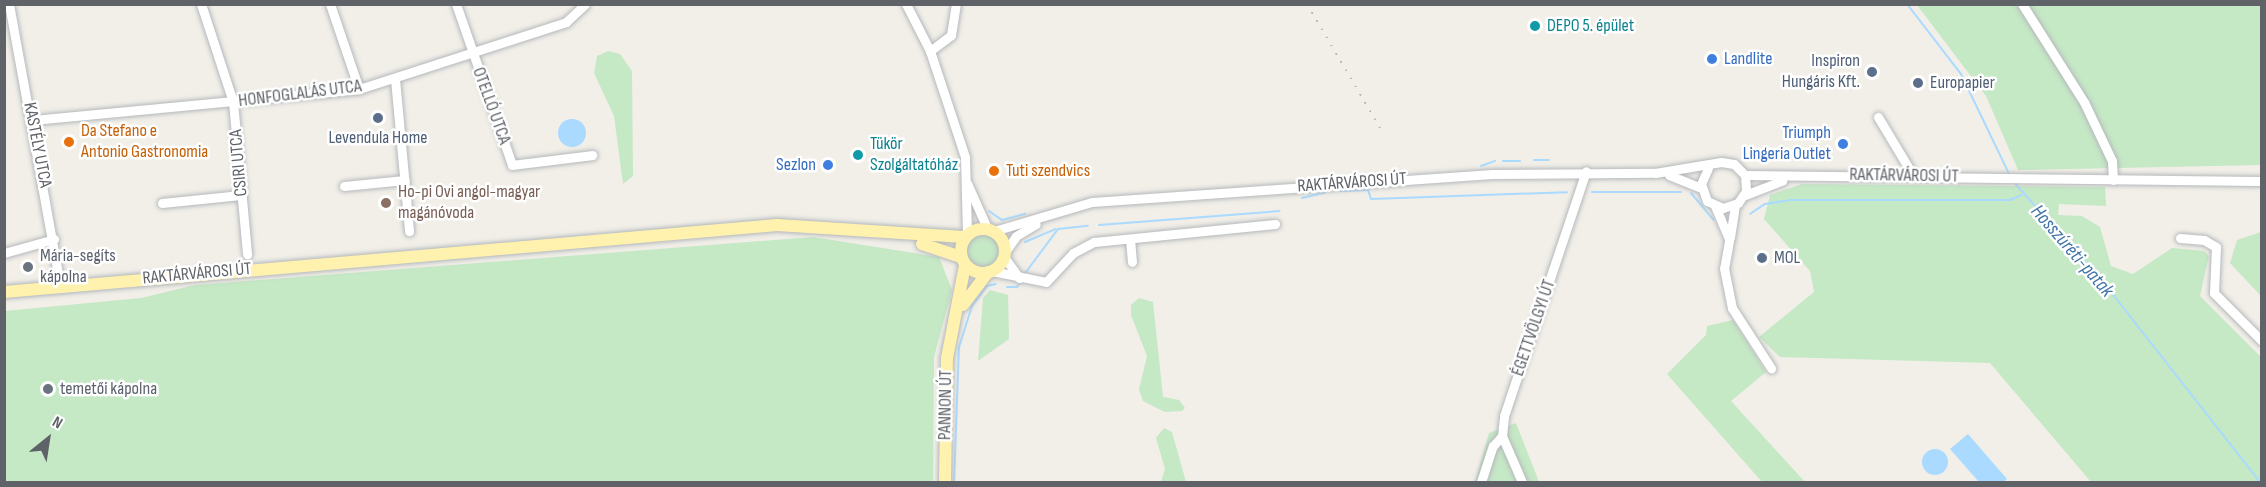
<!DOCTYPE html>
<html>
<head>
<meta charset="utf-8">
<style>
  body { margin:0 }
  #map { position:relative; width:2266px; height:487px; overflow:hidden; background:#f1efe8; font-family:"Sofia Sans Condensed",sans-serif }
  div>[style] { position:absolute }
  .green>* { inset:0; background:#c5e8c5 }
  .round { border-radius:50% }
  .water>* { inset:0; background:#aadaff }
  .stream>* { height:2px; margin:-1px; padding:0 1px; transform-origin:1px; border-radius:1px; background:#aadaff }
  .roads { filter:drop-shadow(0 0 2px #b5b8bc) drop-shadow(0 0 2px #b5b8bc) }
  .minor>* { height:9px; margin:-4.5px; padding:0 4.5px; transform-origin:4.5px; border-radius:4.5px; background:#fff }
  .major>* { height:12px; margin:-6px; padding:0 6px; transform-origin:6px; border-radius:6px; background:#fff2af }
  .major>.ring { margin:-6px; padding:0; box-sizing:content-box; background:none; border:12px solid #fff2af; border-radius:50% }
  .rail>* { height:2px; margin-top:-1px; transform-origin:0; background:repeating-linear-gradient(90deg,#b6b7b8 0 1.5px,transparent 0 9.5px) }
  .dots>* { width:16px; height:16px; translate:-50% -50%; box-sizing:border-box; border:3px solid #fff; border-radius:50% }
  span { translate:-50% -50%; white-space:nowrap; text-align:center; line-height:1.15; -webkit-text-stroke:5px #fff; paint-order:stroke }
  .culture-label { font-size:18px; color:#0d838f }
  .left { translate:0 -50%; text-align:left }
  .shop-label { font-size:18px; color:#366cbe }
  .right { translate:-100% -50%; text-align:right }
  .service-label { font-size:18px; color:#4e5e75 }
  .street-label { font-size:18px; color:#5f6368 }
  .food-label { font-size:18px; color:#c56008 }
  .education-label { font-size:18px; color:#785e54 }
  .worship-label { font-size:18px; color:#5b616d }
  .water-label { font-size:20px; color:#4174aa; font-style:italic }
  .frame { position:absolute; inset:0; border:6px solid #5f6368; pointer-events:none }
  .north { position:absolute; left:18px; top:409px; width:60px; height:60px; -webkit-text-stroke:4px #fff; paint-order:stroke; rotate:30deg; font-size:16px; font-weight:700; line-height:24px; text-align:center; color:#5f6368 }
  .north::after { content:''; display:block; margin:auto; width:21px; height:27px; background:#5f6368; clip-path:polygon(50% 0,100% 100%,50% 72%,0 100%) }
</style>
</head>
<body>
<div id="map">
  <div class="green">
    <div style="clip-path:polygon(1917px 5px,2261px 5px,2261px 165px,2018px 170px,1986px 96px)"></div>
    <div style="clip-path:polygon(608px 51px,620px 54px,632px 71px,633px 176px,623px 184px,614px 116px,594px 73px,597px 56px)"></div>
    <div style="clip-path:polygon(1802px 184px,2105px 187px,2106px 206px,2059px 204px,2058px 215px,2082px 216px,2100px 227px,2111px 266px,2133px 274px,2172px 248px,2204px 251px,2209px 256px,2200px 296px,2261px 357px,2261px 482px,2091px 482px,1990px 363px,1780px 357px,1759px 337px,1814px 292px,1810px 271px,1764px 219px,1770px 195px)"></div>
    <div style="clip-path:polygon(2261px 232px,2262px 232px,2261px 296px,2230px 263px,2237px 240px)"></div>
    <div class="round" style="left:965px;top:234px;width:34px;height:34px"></div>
    <div style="clip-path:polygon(813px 237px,939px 257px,952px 290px,934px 357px,933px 482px,5px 482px,5px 311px,141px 298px,195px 285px)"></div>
    <div style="clip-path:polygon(990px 290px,1008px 295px,1009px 339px,978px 361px,983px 298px)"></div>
    <div style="clip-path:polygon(1139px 298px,1153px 302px,1163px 397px,1179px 400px,1185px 408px,1182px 411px,1165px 412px,1143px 401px,1139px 389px,1147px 356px,1131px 315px,1131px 305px)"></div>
    <div style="clip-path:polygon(1733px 320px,1766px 372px,1731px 401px,1805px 482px,1762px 482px,1667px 374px,1706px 335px,1707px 326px)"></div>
    <div style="clip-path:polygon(1516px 423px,1539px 482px,1475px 482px,1489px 433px)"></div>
    <div style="clip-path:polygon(1164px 428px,1172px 432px,1186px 482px,1161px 482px,1165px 469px,1156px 438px)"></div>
  </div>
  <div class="water">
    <div class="round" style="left:558px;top:119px;width:28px;height:28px"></div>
    <div style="clip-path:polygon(1968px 434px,2007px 479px,2003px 482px,1979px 482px,1950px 449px)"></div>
    <div class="round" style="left:1922px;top:449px;width:26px;height:26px"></div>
  </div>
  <div class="stream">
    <div style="left:1907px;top:4px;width:88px;rotate:52.4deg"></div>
    <div style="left:1961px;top:74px;width:113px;rotate:64.3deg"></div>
    <div style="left:1534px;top:160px;width:15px"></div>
    <div style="left:1503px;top:161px;width:17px"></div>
    <div style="left:1481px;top:166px;width:15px;rotate:-20deg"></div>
    <div style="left:2013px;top:181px;width:142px;rotate:48.4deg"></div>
    <div style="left:2107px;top:287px;width:248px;rotate:51.9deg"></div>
    <div style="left:1341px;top:191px;width:27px;rotate:-2deg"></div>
    <div style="left:1368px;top:190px;width:9px;rotate:72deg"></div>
    <div style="left:1371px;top:199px;width:196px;rotate:-2deg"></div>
    <div style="left:1592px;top:192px;width:89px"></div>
    <div style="left:1691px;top:193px;width:35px;rotate:50deg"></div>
    <div style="left:1302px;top:198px;width:23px;rotate:-13deg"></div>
    <div style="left:989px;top:211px;width:16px;rotate:35deg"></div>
    <div style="left:1002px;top:220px;width:24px;rotate:-15deg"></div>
    <div style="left:1750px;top:214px;width:18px;rotate:-34deg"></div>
    <div style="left:1765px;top:204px;width:26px;rotate:-9deg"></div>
    <div style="left:1791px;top:200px;width:219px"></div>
    <div style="left:2010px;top:200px;width:13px;rotate:-23deg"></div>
    <div style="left:1099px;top:225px;width:181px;rotate:-4.4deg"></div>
    <div style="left:1025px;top:242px;width:33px;rotate:-23deg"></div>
    <div style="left:1023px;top:276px;width:59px;rotate:-53.3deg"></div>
    <div style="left:1058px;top:229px;width:30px;rotate:-6deg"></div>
    <div style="left:1007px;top:287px;width:10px"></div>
    <div style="left:1017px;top:287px;width:7px;rotate:-56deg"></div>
    <div style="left:954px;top:482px;width:135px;rotate:-87.9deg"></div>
    <div style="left:959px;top:347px;width:43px;rotate:-72.4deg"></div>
    <div style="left:972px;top:306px;width:25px;rotate:-53deg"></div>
    <div style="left:987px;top:286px;width:9px;rotate:-13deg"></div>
  </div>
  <div class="roads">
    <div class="minor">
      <div style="left:9px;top:4px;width:287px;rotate:79.7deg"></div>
      <div style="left:201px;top:4px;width:103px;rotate:71.9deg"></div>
      <div style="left:233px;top:102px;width:153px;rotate:84.7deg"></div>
      <div style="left:330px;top:4px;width:90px;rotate:71.2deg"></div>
      <div style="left:456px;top:4px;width:170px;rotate:70.8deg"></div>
      <div style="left:512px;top:165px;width:81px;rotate:-7.1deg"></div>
      <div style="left:906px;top:4px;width:53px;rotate:62.9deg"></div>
      <div style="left:930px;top:51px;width:112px;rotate:71.7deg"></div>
      <div style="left:965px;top:157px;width:77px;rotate:88.5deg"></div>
      <div style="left:2022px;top:4px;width:116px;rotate:57.7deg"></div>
      <div style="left:2084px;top:102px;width:65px;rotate:64.6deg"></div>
      <div style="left:2112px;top:161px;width:19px;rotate:87deg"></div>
      <div style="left:930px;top:51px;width:26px;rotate:-37deg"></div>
      <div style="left:951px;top:35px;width:31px;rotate:-81deg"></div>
      <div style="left:395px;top:79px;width:153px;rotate:84.7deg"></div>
      <div style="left:1878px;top:117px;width:70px;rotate:59deg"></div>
      <div style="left:32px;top:120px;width:328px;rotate:-5.4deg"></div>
      <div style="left:359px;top:89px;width:218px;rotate:-17.9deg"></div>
      <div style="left:566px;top:22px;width:26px;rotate:-43deg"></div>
      <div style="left:1669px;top:175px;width:35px;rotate:22deg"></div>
      <div style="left:1745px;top:175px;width:517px;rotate:0.66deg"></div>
      <div style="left:967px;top:183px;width:49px;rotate:66deg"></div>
      <div style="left:344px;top:186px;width:61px;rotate:-5.6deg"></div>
      <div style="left:1745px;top:195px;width:40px;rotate:-21deg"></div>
      <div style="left:162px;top:203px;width:79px;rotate:-5.8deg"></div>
      <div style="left:1715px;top:206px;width:36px;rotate:67deg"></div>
      <div style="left:994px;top:231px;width:102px;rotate:-16.5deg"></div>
      <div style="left:1092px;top:202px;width:401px;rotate:-4deg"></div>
      <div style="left:1492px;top:174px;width:163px;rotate:-0.4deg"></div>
      <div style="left:1655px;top:173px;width:67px;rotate:-9.5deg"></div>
      <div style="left:1721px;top:162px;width:13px;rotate:9deg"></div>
      <div style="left:1734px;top:164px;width:16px;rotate:45deg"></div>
      <div style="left:1745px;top:175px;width:16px;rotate:86deg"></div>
      <div style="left:1746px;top:191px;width:14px;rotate:124deg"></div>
      <div style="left:1738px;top:203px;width:16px;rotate:162deg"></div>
      <div style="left:1723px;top:208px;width:17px;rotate:-156deg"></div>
      <div style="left:1707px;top:201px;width:18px;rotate:-109deg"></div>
      <div style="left:1701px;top:184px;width:17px;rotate:-66deg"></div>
      <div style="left:1730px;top:237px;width:32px;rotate:-81deg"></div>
      <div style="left:2180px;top:238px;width:24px;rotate:5deg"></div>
      <div style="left:2204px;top:240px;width:14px;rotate:30deg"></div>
      <div style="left:2216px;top:247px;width:46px;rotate:92.5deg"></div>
      <div style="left:2214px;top:293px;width:68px;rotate:45deg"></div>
      <div style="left:1130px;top:239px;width:23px;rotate:85deg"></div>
      <div style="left:1729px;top:241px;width:27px;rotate:100deg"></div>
      <div style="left:1724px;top:268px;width:41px;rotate:78.7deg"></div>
      <div style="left:1732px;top:308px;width:72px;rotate:57deg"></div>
      <div style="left:1005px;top:252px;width:19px;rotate:-55deg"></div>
      <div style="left:1016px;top:236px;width:23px;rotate:-31deg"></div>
      <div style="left:4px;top:253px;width:52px;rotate:-15.6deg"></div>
      <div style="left:1004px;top:257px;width:26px;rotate:54deg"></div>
      <div style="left:992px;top:271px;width:55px;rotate:11.5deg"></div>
      <div style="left:1046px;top:282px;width:40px;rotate:-47deg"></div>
      <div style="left:1073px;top:253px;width:24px;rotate:-28deg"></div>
      <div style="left:1094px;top:242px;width:182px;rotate:-5.7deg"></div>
      <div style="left:1481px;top:482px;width:38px;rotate:-72deg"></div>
      <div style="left:1493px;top:446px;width:13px;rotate:-48deg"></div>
      <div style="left:1522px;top:482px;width:50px;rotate:-113.5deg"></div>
      <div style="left:1502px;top:436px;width:20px;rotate:-84deg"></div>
      <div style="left:1504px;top:416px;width:258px;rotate:-71.5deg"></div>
    </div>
    <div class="major">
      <div class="ring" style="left:961px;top:229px;width:32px;height:32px"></div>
      <div style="left:922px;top:244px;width:41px;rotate:18.4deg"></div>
      <div style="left:4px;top:292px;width:776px;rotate:-4.95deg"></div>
      <div style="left:777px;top:225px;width:187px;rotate:3.7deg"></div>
      <div style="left:963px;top:305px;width:41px;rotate:-52.9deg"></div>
      <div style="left:945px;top:482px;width:124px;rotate:-89.1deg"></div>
      <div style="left:947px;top:358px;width:95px;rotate:-79deg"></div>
    </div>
  </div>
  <div class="rail">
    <div style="left:1307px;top:4px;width:144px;rotate:59.5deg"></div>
  </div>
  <div class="dots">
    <div style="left:1535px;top:26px;background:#0f9aa8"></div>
    <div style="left:1712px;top:59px;background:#3f7fe0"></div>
    <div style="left:1872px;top:72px;background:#5c6f8a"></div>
    <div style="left:1918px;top:83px;background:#5c6f8a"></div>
    <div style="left:378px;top:118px;background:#5c6f8a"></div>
    <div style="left:69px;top:142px;background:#e8710a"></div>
    <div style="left:1843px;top:144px;background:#3f7fe0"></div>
    <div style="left:858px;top:155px;background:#0f9aa8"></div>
    <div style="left:828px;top:165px;background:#3f7fe0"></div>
    <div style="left:994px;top:171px;background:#e8710a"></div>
    <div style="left:386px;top:203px;background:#8d6e63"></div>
    <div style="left:1762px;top:258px;background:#5c6f8a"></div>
    <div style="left:28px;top:267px;background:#6b7280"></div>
    <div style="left:48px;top:389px;background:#6b7280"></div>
  </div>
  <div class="culture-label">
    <span class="left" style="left:1547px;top:26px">DEPO 5. épület</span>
    <span class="left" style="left:870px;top:155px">Tükör<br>Szolgáltatóház</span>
  </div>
  <div class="shop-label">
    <span class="left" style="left:1724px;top:59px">Landlite</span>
    <span class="right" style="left:1831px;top:144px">Triumph<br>Lingeria Outlet</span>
    <span class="right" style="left:816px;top:165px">Sezlon</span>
  </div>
  <div class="service-label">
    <span class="right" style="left:1860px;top:72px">Inspiron<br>Hungáris Kft.</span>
    <span class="left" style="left:1930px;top:83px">Europapier</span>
    <span style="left:378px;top:138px">Levendula Home</span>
    <span class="left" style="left:1774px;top:258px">MOL</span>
  </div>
  <div class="street-label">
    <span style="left:300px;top:94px;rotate:-7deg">HONFOGLALÁS UTCA</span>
    <span style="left:491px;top:106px;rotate:70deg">OTELLÓ UTCA</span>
    <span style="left:37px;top:145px;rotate:79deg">KASTÉLY UTCA</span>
    <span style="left:239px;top:163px;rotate:-95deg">CSIRI UTCA</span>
    <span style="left:1904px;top:176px;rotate:1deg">RAKTÁRVÁROSI ÚT</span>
    <span style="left:1352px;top:183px;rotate:-4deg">RAKTÁRVÁROSI ÚT</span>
    <span style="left:197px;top:274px;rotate:-5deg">RAKTÁRVÁROSI ÚT</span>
    <span style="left:1534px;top:328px;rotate:-71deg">ÉGETTVÖLGYI ÚT</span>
    <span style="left:946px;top:405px;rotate:-89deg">PANNON ÚT</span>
  </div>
  <div class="food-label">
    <span class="left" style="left:81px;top:142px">Da Stefano e<br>Antonio Gastronomia</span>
    <span class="left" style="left:1006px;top:171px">Tuti szendvics</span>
  </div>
  <div class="education-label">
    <span class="left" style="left:398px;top:203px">Ho-pi Ovi angol-magyar<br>magánóvoda</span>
  </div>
  <div class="worship-label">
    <span class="left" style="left:40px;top:267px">Mária-segíts<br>kápolna</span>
    <span class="left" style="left:60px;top:389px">temetői kápolna</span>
  </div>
  <div class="water-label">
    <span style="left:2072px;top:251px;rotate:49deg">Hosszúréti-patak</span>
  </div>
  <div class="frame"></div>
  <div class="north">N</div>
</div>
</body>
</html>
